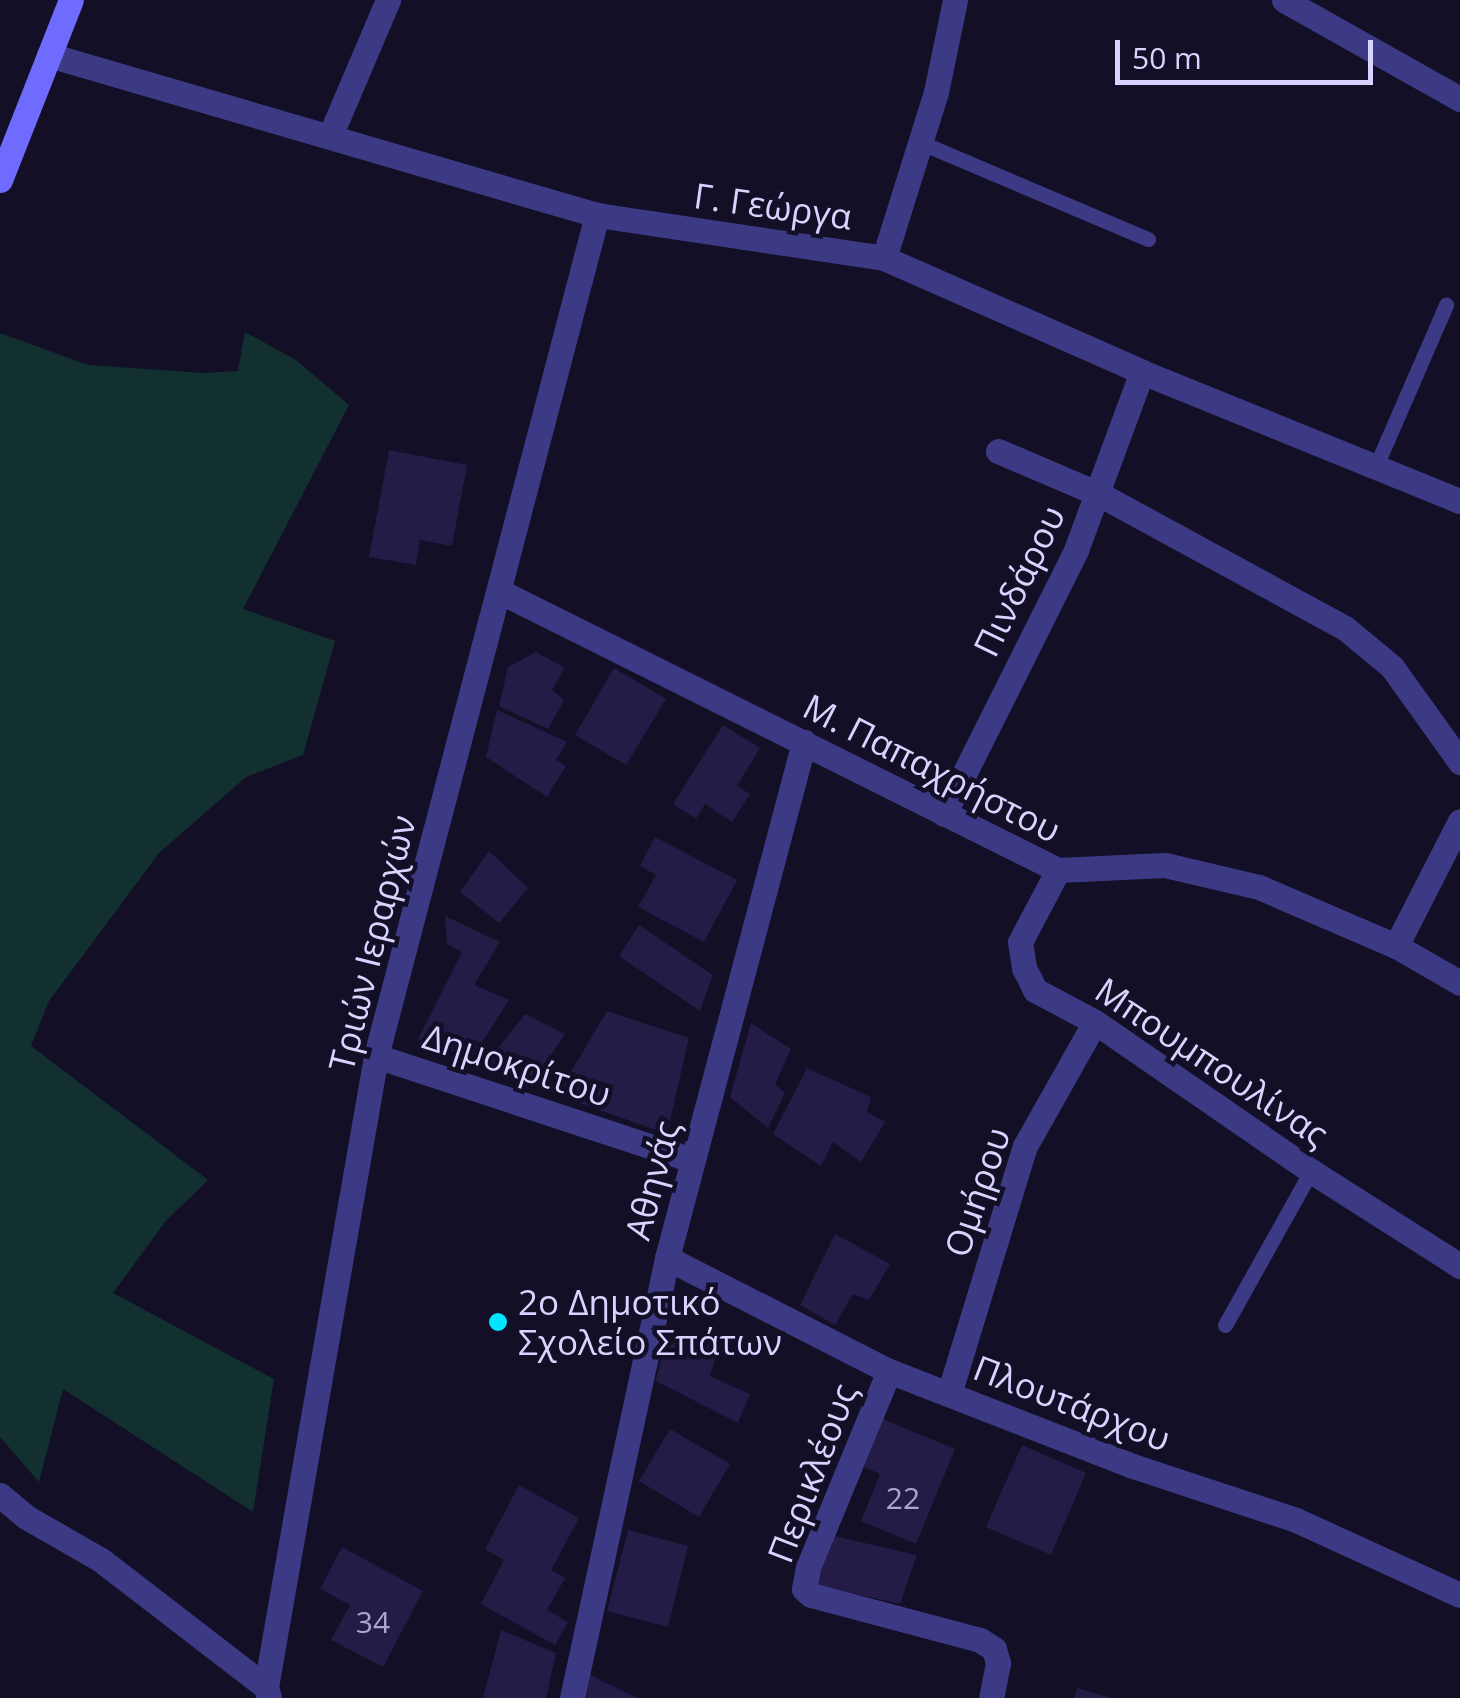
<!DOCTYPE html>
<html>
<head>
<meta charset="utf-8">
<style>
  body { margin:0 }
  #map { position:relative; width:1460px; height:1698px; overflow:hidden; background:#130f26; font-family:"Open Sans",sans-serif }
  div>[style] { position:absolute }
  .green>* { inset:0; background:#12302f }
  .building>* { inset:0; background:#241b47 }
  .lane>* { height:15px; margin:-7.5px; padding:0 7.5px; transform-origin:7.5px; border-radius:7.5px; background:#3d3a85 }
  .street>* { height:25px; margin:-12.5px; padding:0 12.5px; transform-origin:12.5px; border-radius:12.5px; background:#3d3a85 }
  .secondary>* { height:25px; margin:-12.5px; padding:0 12.5px; transform-origin:12.5px; border-radius:12.5px; background:#6f6bff }
  .dots>* { width:28px; height:28px; translate:-50% -50%; box-sizing:border-box; border:5px solid #130f26; border-radius:50% }
  span { translate:-50% -50%; white-space:nowrap; text-align:center; line-height:1.15; -webkit-text-stroke:9px #130f26; paint-order:stroke }
  .number-label { font-size:30px; color:#aca6d1 }
  .number-label span { -webkit-text-stroke-width:0 }
  .street-label { font-size:35px; color:#d9d4ff }
  .poi-label { font-size:35px; color:#d9d4ff }
  .left { translate:0 -50%; text-align:left }
  .scale { position:absolute; left:1115px; top:40px; width:258px; height:45px; box-sizing:border-box; border:5px solid #d9d4ff; border-top:0; padding-left:12px; font-size:30px; line-height:35px; white-space:nowrap; color:#d9d4ff; -webkit-text-stroke:8px #130f26; paint-order:stroke }
</style>
</head>
<body>
<div id="map">
  <div class="green">
    <div style="clip-path:polygon(245px 332px,296px 360px,349px 405px,243px 609px,335px 641px,303px 755px,246px 777px,159px 853px,49px 1001px,31px 1046px,208px 1180px,165px 1222px,113px 1293px,274px 1379px,253px 1512px,63px 1389px,39px 1482px,0 1437px,0 333px,88px 365px,204px 373px,238px 371px)"></div>
  </div>
  <div class="building">
    <div style="clip-path:polygon(389px 450px,467px 465px,452px 546px,420px 540px,416px 565px,369px 557px)"></div>
    <div style="clip-path:polygon(536px 652px,565px 668px,552px 690px,564px 700px,548px 729px,499px 706px,508px 667px)"></div>
    <div style="clip-path:polygon(614px 668px,666px 699px,626px 765px,575px 735px)"></div>
    <div style="clip-path:polygon(497px 710px,567px 742px,556px 760px,566px 766px,547px 797px,486px 757px)"></div>
    <div style="clip-path:polygon(723px 725px,760px 748px,737px 786px,750px 794px,732px 822px,705px 804px,696px 819px,673px 804px)"></div>
    <div style="clip-path:polygon(655px 837px,737px 880px,704px 942px,638px 907px,656px 875px,640px 866px)"></div>
    <div style="clip-path:polygon(489px 851px,528px 888px,499px 923px,460px 892px)"></div>
    <div style="clip-path:polygon(445px 916px,500px 942px,474px 985px,509px 1000px,472px 1058px,418px 1039px,462px 952px,447px 944px)"></div>
    <div style="clip-path:polygon(639px 925px,713px 975px,700px 1011px,619px 956px)"></div>
    <div style="clip-path:polygon(607px 1011px,689px 1038px,667px 1134px,557px 1095px)"></div>
    <div style="clip-path:polygon(525px 1014px,565px 1034px,530px 1087px,488px 1061px)"></div>
    <div style="clip-path:polygon(751px 1023px,791px 1049px,775px 1084px,785px 1093px,768px 1128px,730px 1097px)"></div>
    <div style="clip-path:polygon(807px 1068px,871px 1097px,867px 1112px,885px 1122px,861px 1162px,833px 1142px,821px 1166px,773px 1134px)"></div>
    <div style="clip-path:polygon(835px 1234px,890px 1264px,869px 1300px,853px 1294px,835px 1325px,800px 1305px)"></div>
    <div style="clip-path:polygon(668px 1330px,719px 1347px,710px 1376px,750px 1394px,738px 1423px,656px 1381px)"></div>
    <div style="clip-path:polygon(883px 1419px,955px 1449px,916px 1544px,861px 1521px,880px 1474px,864px 1467px)"></div>
    <div style="clip-path:polygon(670px 1429px,730px 1464px,699px 1517px,639px 1481px)"></div>
    <div style="clip-path:polygon(1022px 1445px,1086px 1473px,1051px 1555px,986px 1527px)"></div>
    <div style="clip-path:polygon(519px 1485px,579px 1518px,551px 1570px,565px 1578px,547px 1610px,568px 1622px,555px 1645px,481px 1604px,504px 1560px,485px 1549px)"></div>
    <div style="clip-path:polygon(628px 1530px,688px 1546px,668px 1627px,607px 1611px)"></div>
    <div style="clip-path:polygon(834px 1536px,917px 1555px,900px 1604px,816px 1585px)"></div>
    <div style="clip-path:polygon(342px 1547px,423px 1591px,383px 1667px,331px 1640px,350px 1605px,320px 1589px)"></div>
    <div style="clip-path:polygon(501px 1630px,556px 1653px,546px 1698px,483px 1698px)"></div>
    <div style="clip-path:polygon(590px 1675px,637px 1698px,586px 1698px)"></div>
    <div style="clip-path:polygon(1077px 1688px,1108px 1697px,1108px 1698px,1074px 1698px)"></div>
  </div>
  <div class="lane">
    <div style="left:917px;top:141px;width:251px;rotate:23deg"></div>
    <div style="left:1376px;top:466px;width:176px;rotate:-66.5deg"></div>
    <div style="left:1225px;top:1325px;width:176px;rotate:-60.8deg"></div>
  </div>
  <div class="street">
    <div style="left:1284px;top:0;width:202px;rotate:29.4deg"></div>
    <div style="left:49px;top:55px;width:571px;rotate:16.28deg"></div>
    <div style="left:597px;top:215px;width:290px;rotate:8.5deg"></div>
    <div style="left:884px;top:258px;width:282px;rotate:23.8deg"></div>
    <div style="left:1142px;top:372px;width:343px;rotate:22.1deg"></div>
    <div style="left:330px;top:136px;width:148px;rotate:-66.9deg"></div>
    <div style="left:884px;top:258px;width:174px;rotate:-72.6deg"></div>
    <div style="left:936px;top:92px;width:94px;rotate:-78.3deg"></div>
    <div style="left:998px;top:451px;width:110px;rotate:23.1deg"></div>
    <div style="left:1099px;top:494px;width:280px;rotate:28.6deg"></div>
    <div style="left:1345px;top:628px;width:61px;rotate:39.7deg"></div>
    <div style="left:1392px;top:667px;width:117px;rotate:54.4deg"></div>
    <div style="left:499px;top:591px;width:625px;rotate:26.52deg"></div>
    <div style="left:1058px;top:870px;width:107px;rotate:-2.7deg"></div>
    <div style="left:1165px;top:865px;width:97px;rotate:13.2deg"></div>
    <div style="left:1259px;top:887px;width:149px;rotate:23.3deg"></div>
    <div style="left:1396px;top:946px;width:74px;rotate:30deg"></div>
    <div style="left:944px;top:814px;width:295px;rotate:-63.4deg"></div>
    <div style="left:1076px;top:550px;width:190px;rotate:-69.7deg"></div>
    <div style="left:1058px;top:870px;width:81px;rotate:117.8deg"></div>
    <div style="left:1020px;top:942px;width:26px;rotate:81deg"></div>
    <div style="left:1024px;top:968px;width:25px;rotate:63deg"></div>
    <div style="left:1035px;top:990px;width:68px;rotate:28.1deg"></div>
    <div style="left:1095px;top:1022px;width:262px;rotate:34.6deg"></div>
    <div style="left:1311px;top:1171px;width:177px;rotate:32.5deg"></div>
    <div style="left:1396px;top:946px;width:140px;rotate:-62.9deg"></div>
    <div style="left:376px;top:1056px;width:333px;rotate:18.2deg"></div>
    <div style="left:667px;top:1258px;width:249px;rotate:27deg"></div>
    <div style="left:889px;top:1371px;width:262px;rotate:21.3deg"></div>
    <div style="left:1133px;top:1466px;width:172px;rotate:18.3deg"></div>
    <div style="left:1296px;top:1520px;width:180px;rotate:24.6deg"></div>
    <div style="left:889px;top:1371px;width:213px;rotate:112.4deg"></div>
    <div style="left:808px;top:1568px;width:21px;rotate:101deg"></div>
    <div style="left:804px;top:1589px;width:9px;rotate:41deg"></div>
    <div style="left:811px;top:1595px;width:175px;rotate:14.9deg"></div>
    <div style="left:980px;top:1640px;width:17px;rotate:33deg"></div>
    <div style="left:994px;top:1649px;width:15px;rotate:74deg"></div>
    <div style="left:998px;top:1663px;width:36px;rotate:101deg"></div>
    <div style="left:949px;top:1394px;width:259px;rotate:-73deg"></div>
    <div style="left:1025px;top:1146px;width:142px;rotate:-60.6deg"></div>
    <div style="left:0;top:1495px;width:34px;rotate:40deg"></div>
    <div style="left:26px;top:1517px;width:86px;rotate:29.8deg"></div>
    <div style="left:101px;top:1560px;width:208px;rotate:37.6deg"></div>
    <div style="left:269px;top:1698px;width:11px;rotate:-105deg"></div>
    <div style="left:266px;top:1687px;width:641px;rotate:-80.11deg"></div>
    <div style="left:376px;top:1056px;width:870px;rotate:-75.28deg"></div>
    <div style="left:572px;top:1698px;width:450px;rotate:-77.8deg"></div>
    <div style="left:667px;top:1258px;width:534px;rotate:-75.13deg"></div>
  </div>
  <div class="secondary">
    <div style="left:0;top:180px;width:193px;rotate:-68.5deg"></div>
  </div>
  <div class="dots">
    <div style="left:498px;top:1322px;background:#00e5ff"></div>
  </div>
  <div class="number-label">
    <span style="left:903px;top:1498px">22</span>
    <span style="left:373px;top:1622px">34</span>
  </div>
  <div class="street-label">
    <span style="left:773px;top:206px;rotate:8deg">Γ. Γεώργα</span>
    <span style="left:1019px;top:581px;rotate:-64deg">Πινδάρου</span>
    <span style="left:932px;top:768px;rotate:27deg">Μ. Παπαχρήστου</span>
    <span style="left:372px;top:943px;rotate:-76deg">Τριών Ιεραρχών</span>
    <span style="left:1212px;top:1062px;rotate:34deg">Μπουμπουλίνας</span>
    <span style="left:517px;top:1065px;rotate:18deg">Δημοκρίτου</span>
    <span style="left:652px;top:1180px;rotate:-75deg">Αθηνάς</span>
    <span style="left:977px;top:1192px;rotate:-71deg">Ομήρου</span>
    <span style="left:1072px;top:1403px;rotate:21deg">Πλουτάρχου</span>
    <span style="left:812px;top:1473px;rotate:-69deg">Περικλέους</span>
  </div>
  <div class="poi-label">
    <span class="left" style="left:518px;top:1322px">2ο Δημοτικό<br>Σχολείο Σπάτων</span>
  </div>
  <div class="scale">50 m</div>
</div>
</body>
</html>
